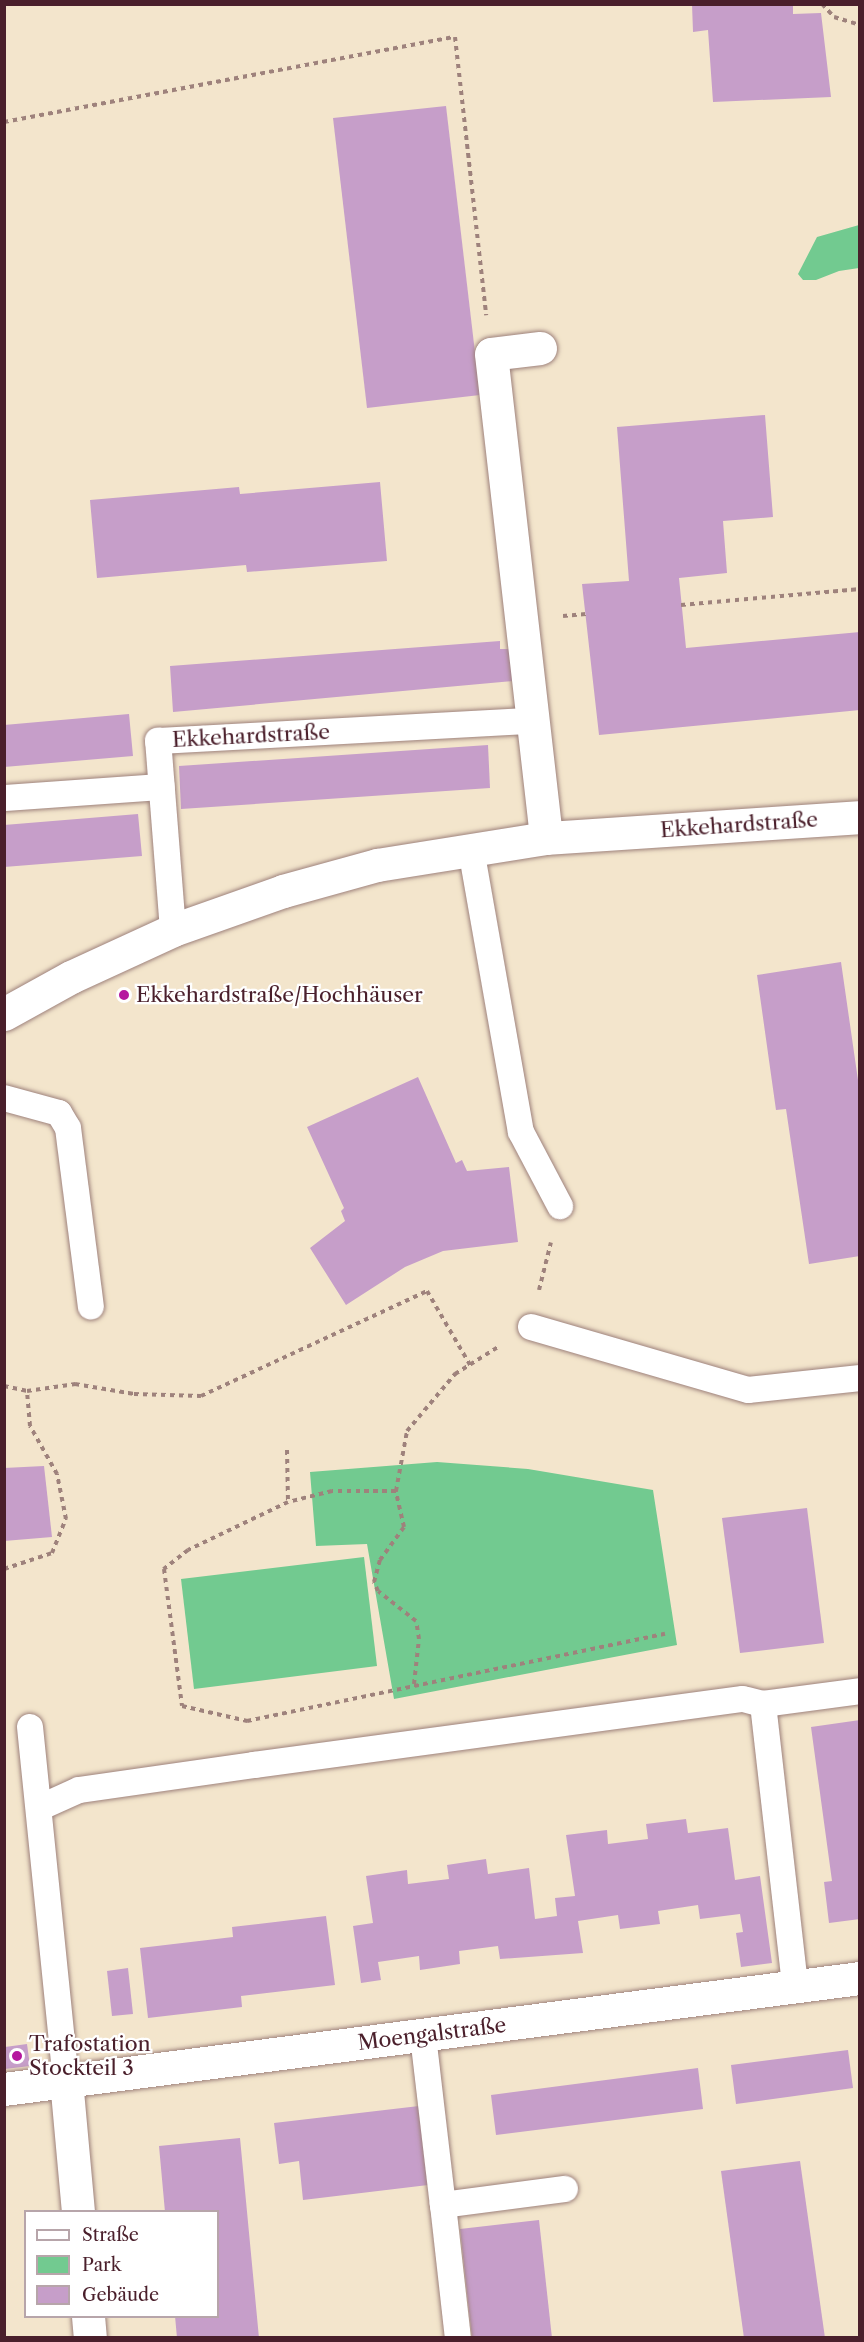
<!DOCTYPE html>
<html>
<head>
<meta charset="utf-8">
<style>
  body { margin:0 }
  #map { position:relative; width:864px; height:2342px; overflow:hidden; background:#f3e5cc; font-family:"Libre Caslon Text",serif }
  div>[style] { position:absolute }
  .green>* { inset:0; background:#72ca90 }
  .building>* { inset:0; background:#c69ec9 }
  .path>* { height:4px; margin-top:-2px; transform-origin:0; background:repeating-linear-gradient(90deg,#9e827c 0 4.5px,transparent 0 9px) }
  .roads { filter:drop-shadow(0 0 2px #9e827c) drop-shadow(0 0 2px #9e827c) }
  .service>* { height:26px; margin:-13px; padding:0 13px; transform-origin:13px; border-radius:13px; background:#fff }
  .minor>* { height:33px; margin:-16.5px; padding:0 16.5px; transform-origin:16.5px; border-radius:16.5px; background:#fff }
  .dots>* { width:16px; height:16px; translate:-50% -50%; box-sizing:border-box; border:3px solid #fff; border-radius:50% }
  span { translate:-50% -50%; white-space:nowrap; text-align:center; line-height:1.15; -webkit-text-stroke:4.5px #fff; paint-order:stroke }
  .street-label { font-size:21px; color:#4a1f2b }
  .poi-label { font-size:21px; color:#4a1f2b }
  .left { translate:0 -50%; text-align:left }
  .frame { position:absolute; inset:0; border:6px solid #4a1f2b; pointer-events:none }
  .legend { position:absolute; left:24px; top:2210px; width:195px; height:108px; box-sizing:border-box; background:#fff; border:2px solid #b7a5aa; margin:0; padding:8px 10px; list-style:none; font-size:18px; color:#4a1f2b }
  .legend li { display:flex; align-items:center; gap:12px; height:30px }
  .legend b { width:30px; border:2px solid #b7a5aa }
</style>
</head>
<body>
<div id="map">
  <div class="green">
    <div style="clip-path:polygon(859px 225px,859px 268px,839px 271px,816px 280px,803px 280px,798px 274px,817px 237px)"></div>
    <div style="clip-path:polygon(437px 1462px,528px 1469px,653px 1490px,677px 1645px,394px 1699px,367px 1544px,316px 1546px,310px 1472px)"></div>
    <div style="clip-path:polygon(364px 1557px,377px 1666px,194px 1689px,181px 1579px)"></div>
  </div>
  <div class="building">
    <div style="clip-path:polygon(692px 4px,793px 4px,793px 14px,821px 13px,831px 97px,713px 102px,708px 30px,693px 32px)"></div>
    <div style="clip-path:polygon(446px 106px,480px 395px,367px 408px,333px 118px)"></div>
    <div style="clip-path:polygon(765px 415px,773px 517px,723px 521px,727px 573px,679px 578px,686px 648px,860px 632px,860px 710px,599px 735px,582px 584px,629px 581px,617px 427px)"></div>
    <div style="clip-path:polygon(380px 482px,387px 561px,247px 572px,246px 565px,97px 578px,90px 500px,239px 487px,240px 494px)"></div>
    <div style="clip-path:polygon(500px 641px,500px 649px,512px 649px,513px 681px,173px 712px,170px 666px)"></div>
    <div style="clip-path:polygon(129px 714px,133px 756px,4px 767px,4px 725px)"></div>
    <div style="clip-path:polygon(488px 745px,490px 788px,181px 809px,179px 766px)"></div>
    <div style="clip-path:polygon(138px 814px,142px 856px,4px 867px,4px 825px)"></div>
    <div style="clip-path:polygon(841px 962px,860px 1094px,860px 1256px,809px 1264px,786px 1109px,776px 1110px,757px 975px)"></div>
    <div style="clip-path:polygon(418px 1077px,456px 1163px,462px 1160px,467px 1171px,509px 1167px,518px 1242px,443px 1251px,405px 1267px,346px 1305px,310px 1248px,345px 1221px,341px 1211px,344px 1208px,307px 1127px)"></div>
    <div style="clip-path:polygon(44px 1466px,52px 1537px,4px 1541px,4px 1468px)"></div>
    <div style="clip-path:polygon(807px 1508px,824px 1643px,740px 1653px,722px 1518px)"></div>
    <div style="clip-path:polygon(860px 1720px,860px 1919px,829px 1923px,824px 1882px,832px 1881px,811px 1727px)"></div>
    <div style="clip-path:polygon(686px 1819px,688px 1833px,728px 1828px,735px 1880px,760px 1876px,772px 1963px,741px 1967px,736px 1933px,743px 1932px,740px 1914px,700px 1919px,698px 1905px,658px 1911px,660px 1924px,620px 1929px,618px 1915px,578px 1921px,583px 1953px,500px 1959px,498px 1946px,459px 1951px,460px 1964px,420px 1970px,419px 1956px,378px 1962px,381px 1980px,361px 1983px,353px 1926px,373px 1923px,366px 1876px,407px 1870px,408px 1884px,449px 1879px,447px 1865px,486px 1859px,488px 1874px,529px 1868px,535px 1919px,557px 1916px,555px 1898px,575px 1896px,566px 1835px,607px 1830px,608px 1844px,648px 1839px,646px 1824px)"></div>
    <div style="clip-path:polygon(326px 1916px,335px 1985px,241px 1996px,242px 2007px,148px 2018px,140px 1948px,233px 1937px,232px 1927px)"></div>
    <div style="clip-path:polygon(128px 1968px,133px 2014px,112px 2016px,107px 1971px)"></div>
    <div style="clip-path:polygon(27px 2044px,30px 2066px,5px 2069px,5px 2047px)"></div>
    <div style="clip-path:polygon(848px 2050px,853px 2088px,736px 2104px,731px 2065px)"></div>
    <div style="clip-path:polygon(698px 2068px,703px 2109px,496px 2135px,491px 2095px)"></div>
    <div style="clip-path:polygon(419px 2106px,428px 2185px,303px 2200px,299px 2161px,279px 2164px,274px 2123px)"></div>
    <div style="clip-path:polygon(240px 2138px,259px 2338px,177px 2338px,175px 2316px,218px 2316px,218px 2212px,165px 2212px,159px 2146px)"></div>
    <div style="clip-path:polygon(800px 2161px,825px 2338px,744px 2338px,721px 2171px)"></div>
    <div style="clip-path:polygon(539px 2220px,552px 2338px,472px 2338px,460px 2229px)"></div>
  </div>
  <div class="path">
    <div style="left:822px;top:4px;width:18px;rotate:47deg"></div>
    <div style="left:834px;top:17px;width:27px;rotate:17deg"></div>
    <div style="left:4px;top:122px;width:459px;rotate:-10.7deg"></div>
    <div style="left:455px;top:37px;width:280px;rotate:83.6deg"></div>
    <div style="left:681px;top:605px;width:180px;rotate:-5.1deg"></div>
    <div style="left:563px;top:616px;width:23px;rotate:-5deg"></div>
    <div style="left:539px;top:1290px;width:49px;rotate:-76deg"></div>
    <div style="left:4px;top:1386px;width:24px;rotate:12deg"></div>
    <div style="left:27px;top:1391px;width:49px;rotate:-8.3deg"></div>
    <div style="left:75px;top:1384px;width:60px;rotate:9.6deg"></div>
    <div style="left:134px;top:1394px;width:67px;rotate:1.7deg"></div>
    <div style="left:201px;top:1396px;width:249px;rotate:-24.9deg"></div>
    <div style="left:427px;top:1291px;width:86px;rotate:59.8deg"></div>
    <div style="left:287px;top:1450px;width:52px;rotate:88.9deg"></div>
    <div style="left:396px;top:1491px;width:64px;rotate:180deg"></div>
    <div style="left:332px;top:1491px;width:45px;rotate:166deg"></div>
    <div style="left:288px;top:1502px;width:111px;rotate:154.4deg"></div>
    <div style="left:188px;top:1550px;width:31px;rotate:142deg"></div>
    <div style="left:164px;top:1569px;width:138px;rotate:82.5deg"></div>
    <div style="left:182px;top:1706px;width:67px;rotate:13deg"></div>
    <div style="left:247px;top:1721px;width:427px;rotate:-11.8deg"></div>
    <div style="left:4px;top:1569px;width:51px;rotate:-18.4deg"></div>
    <div style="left:52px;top:1553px;width:37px;rotate:-68deg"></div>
    <div style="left:66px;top:1519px;width:46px;rotate:-101.3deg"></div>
    <div style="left:57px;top:1474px;width:55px;rotate:-119.4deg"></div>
    <div style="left:30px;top:1426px;width:35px;rotate:-95deg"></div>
    <div style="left:414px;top:1684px;width:45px;rotate:-83.7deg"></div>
    <div style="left:419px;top:1639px;width:18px;rotate:-99deg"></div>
    <div style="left:416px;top:1621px;width:48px;rotate:-141.7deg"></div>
    <div style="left:378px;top:1591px;width:10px;rotate:-114deg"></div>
    <div style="left:374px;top:1582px;width:23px;rotate:-75deg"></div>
    <div style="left:380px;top:1560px;width:41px;rotate:-54deg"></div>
    <div style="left:404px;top:1527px;width:37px;rotate:-103deg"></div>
    <div style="left:396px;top:1491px;width:61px;rotate:-79.6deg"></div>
    <div style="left:407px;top:1431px;width:75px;rotate:-49.9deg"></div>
    <div style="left:455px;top:1374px;width:51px;rotate:-32.1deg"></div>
  </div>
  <div class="roads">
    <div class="service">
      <div style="left:4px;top:798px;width:158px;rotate:-4deg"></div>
      <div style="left:471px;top:849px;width:287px;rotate:80deg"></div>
      <div style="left:521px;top:1132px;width:84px;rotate:62.2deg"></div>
      <div style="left:173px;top:930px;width:190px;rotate:-94.5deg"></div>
      <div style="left:158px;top:741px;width:375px;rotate:-3.1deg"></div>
      <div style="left:4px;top:1098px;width:57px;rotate:15.3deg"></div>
      <div style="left:59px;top:1113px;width:17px;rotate:59deg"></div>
      <div style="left:68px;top:1128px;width:180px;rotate:82.7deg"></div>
      <div style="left:531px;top:1327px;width:226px;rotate:16.2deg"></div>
      <div style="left:748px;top:1390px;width:113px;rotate:-6.1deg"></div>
      <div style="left:763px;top:1704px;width:284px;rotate:83.5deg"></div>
      <div style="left:30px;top:1727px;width:355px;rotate:84.2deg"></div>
      <div style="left:39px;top:1808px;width:44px;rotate:-24.2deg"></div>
      <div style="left:79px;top:1790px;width:177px;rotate:-8.1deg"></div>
      <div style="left:254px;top:1765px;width:493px;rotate:-7.7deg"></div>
      <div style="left:743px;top:1699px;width:21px;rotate:14deg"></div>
      <div style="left:763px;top:1704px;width:98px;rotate:-7.6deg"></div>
      <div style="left:423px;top:2036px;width:170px;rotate:83.3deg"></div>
      <div style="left:443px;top:2205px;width:123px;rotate:-7.5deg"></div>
      <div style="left:443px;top:2205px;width:134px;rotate:83.6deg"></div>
    </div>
    <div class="minor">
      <div style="left:540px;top:348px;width:49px;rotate:173deg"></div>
      <div style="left:491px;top:354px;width:487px;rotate:83.5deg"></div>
      <div style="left:4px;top:1014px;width:77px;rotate:-28.9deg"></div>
      <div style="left:71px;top:977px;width:112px;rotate:-24.7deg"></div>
      <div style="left:173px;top:930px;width:117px;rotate:-19.5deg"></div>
      <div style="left:283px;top:891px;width:98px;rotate:-15.5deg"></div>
      <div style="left:377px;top:865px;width:171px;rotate:-9.1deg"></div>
      <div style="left:546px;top:838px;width:315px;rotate:-3.8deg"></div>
      <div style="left:66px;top:2080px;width:133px;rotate:84.8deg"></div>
      <div style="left:4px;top:2089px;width:863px;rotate:-7.39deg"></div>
      <div style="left:88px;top:2316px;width:22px;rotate:85deg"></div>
    </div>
  </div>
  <div class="dots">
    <div style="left:124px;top:995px;background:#b5179e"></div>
    <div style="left:17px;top:2056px;background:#b5179e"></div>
  </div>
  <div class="street-label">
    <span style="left:251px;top:736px;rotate:-3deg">Ekkehardstraße</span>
    <span style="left:739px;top:825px;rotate:-4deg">Ekkehardstraße</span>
    <span style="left:432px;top:2034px;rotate:-7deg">Moengalstraße</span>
  </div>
  <div class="poi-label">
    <span class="left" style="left:136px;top:995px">Ekkehardstraße/Hochhäuser</span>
    <span class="left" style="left:29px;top:2056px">Trafostation<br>Stockteil 3</span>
  </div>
  <div class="frame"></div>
  <ul class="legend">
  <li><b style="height:8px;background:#fff"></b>Straße</li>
  <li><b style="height:16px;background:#72ca90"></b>Park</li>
  <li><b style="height:16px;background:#c69ec9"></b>Gebäude</li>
  </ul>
</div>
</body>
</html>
